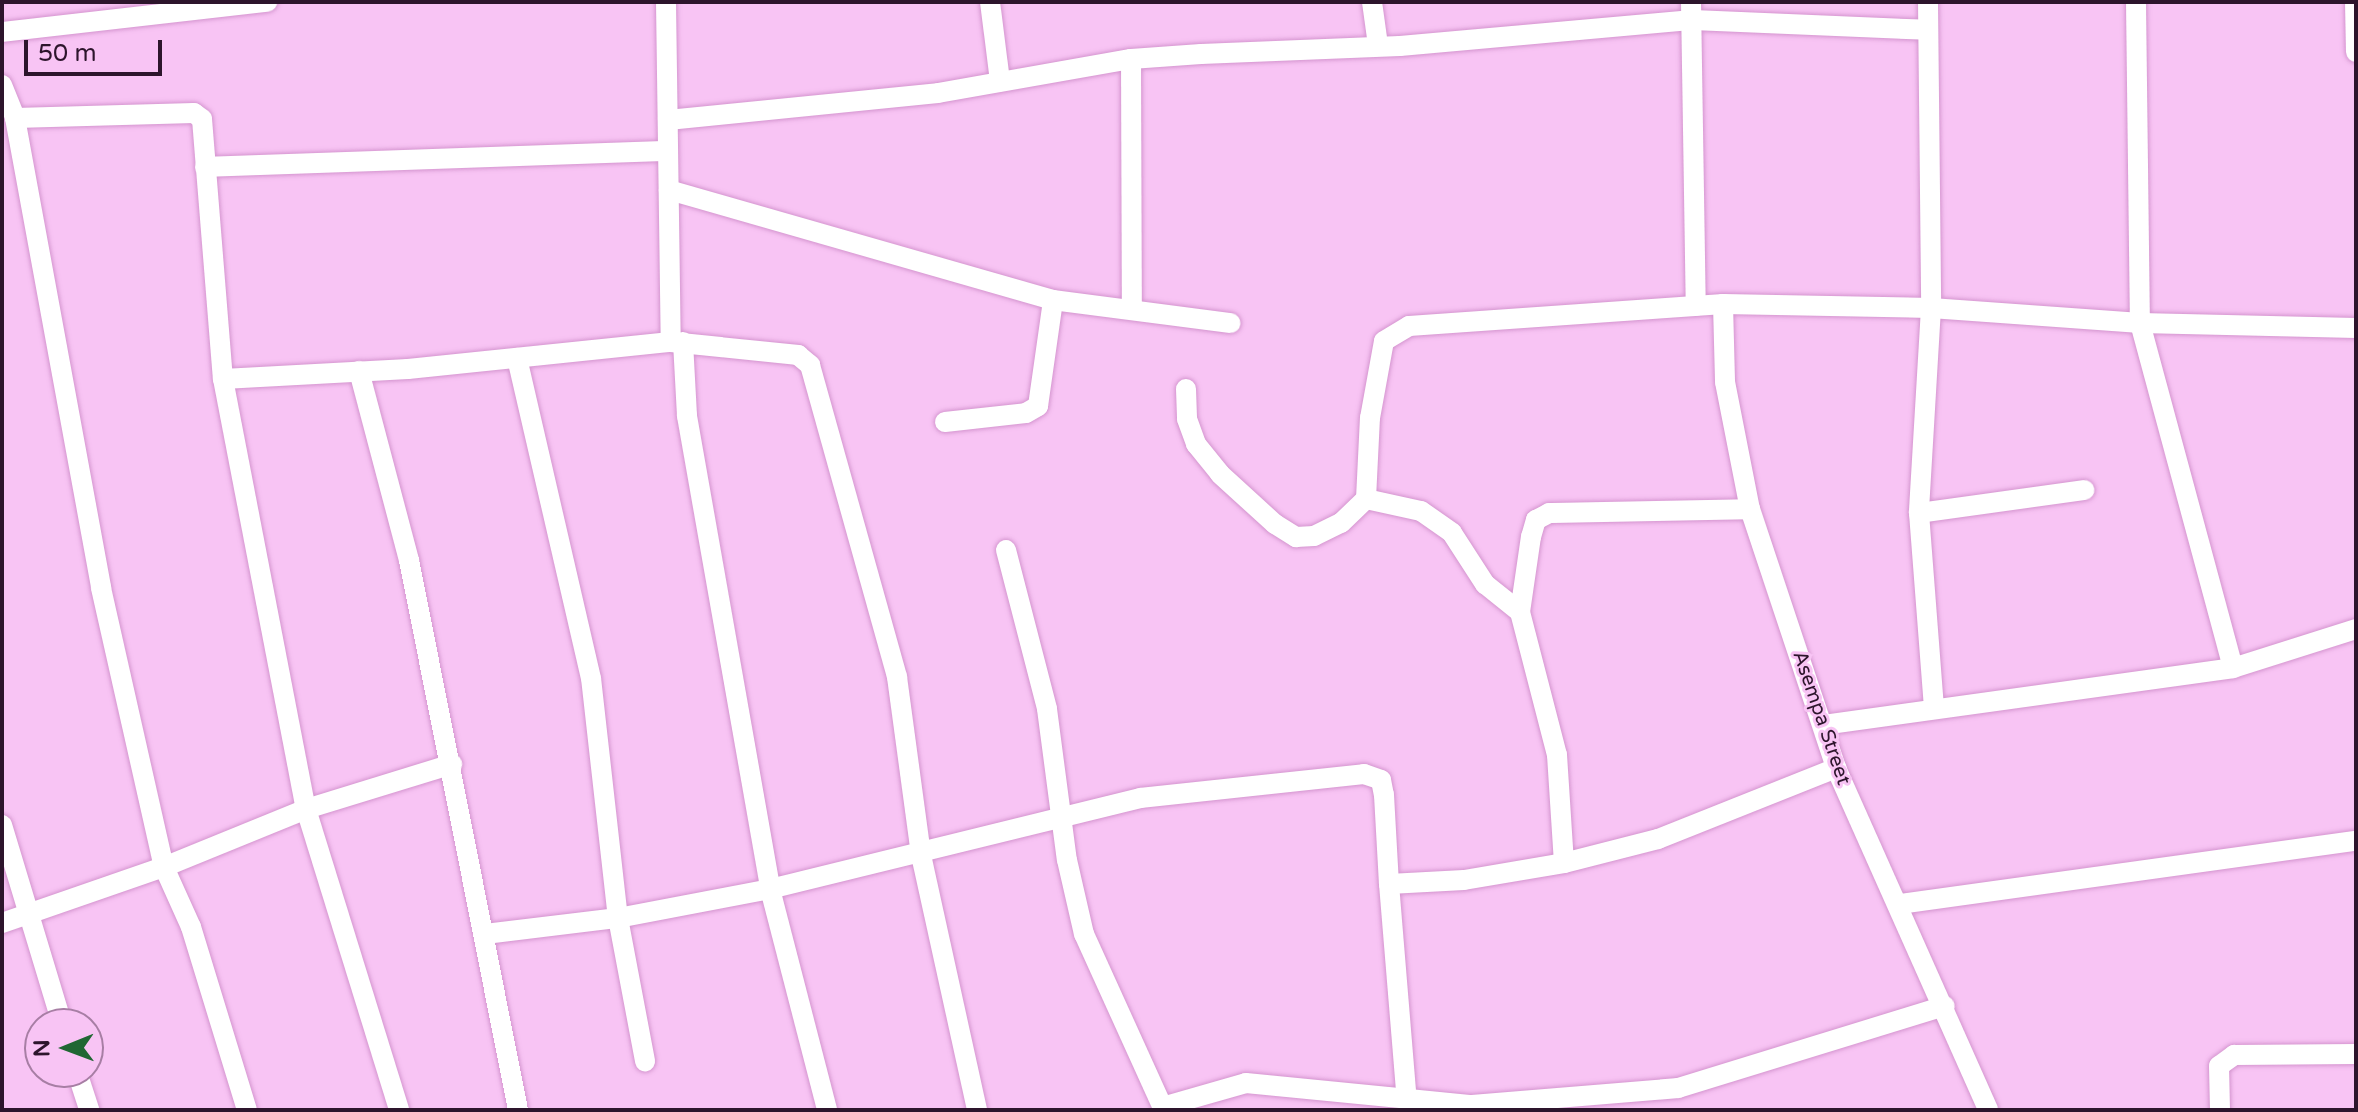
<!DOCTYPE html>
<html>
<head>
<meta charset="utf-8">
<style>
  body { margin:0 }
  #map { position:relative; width:2358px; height:1112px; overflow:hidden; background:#f8c4f4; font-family:"Varela Round",sans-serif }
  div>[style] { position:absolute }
  .roads { filter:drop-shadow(0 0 2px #d495cf) drop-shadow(0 0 2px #d495cf) }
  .minor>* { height:20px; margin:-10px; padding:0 10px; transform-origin:10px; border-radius:10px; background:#fff }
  span { translate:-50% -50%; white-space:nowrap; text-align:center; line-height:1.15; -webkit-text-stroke:6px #f8c4f4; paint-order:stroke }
  .street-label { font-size:20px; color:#2d152c }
  .frame { position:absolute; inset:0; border:4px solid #2d152c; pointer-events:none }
  .north { position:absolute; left:24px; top:1008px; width:80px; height:80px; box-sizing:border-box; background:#f8c4f4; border:2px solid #a77ea4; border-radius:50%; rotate:269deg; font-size:22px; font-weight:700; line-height:32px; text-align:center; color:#2d152c }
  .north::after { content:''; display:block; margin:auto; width:28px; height:36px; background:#206733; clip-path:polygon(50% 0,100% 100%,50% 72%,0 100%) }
  .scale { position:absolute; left:24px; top:40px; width:138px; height:36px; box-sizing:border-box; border:4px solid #2d152c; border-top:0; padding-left:10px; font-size:24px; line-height:28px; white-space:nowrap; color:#2d152c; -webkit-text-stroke:6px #f8c4f4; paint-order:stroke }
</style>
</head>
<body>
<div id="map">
  <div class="roads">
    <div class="minor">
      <div style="left:666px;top:2px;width:340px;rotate:89.2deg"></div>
      <div style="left:990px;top:2px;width:80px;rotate:82.8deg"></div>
      <div style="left:1372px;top:2px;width:43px;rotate:82.1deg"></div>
      <div style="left:1691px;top:2px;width:304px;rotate:89.1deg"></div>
      <div style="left:1928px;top:2px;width:306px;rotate:89.4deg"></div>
      <div style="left:1931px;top:308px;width:205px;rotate:93.4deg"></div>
      <div style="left:1919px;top:513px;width:196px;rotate:85.6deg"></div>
      <div style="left:2136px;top:2px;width:321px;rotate:89.3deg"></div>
      <div style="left:2140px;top:323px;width:357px;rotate:74.9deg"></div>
      <div style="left:2355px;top:2px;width:50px;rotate:88.9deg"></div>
      <div style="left:2px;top:32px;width:267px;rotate:-6.5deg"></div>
      <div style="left:1131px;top:59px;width:248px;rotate:89.8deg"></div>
      <div style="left:2px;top:85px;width:35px;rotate:68deg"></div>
      <div style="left:15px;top:118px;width:478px;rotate:79.6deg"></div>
      <div style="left:101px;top:588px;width:286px;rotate:77.3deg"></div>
      <div style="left:164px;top:867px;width:66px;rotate:65.8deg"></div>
      <div style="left:191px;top:927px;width:191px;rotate:73deg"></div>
      <div style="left:15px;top:118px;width:179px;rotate:-1.6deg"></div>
      <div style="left:194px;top:113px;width:10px;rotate:37deg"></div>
      <div style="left:202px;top:119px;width:261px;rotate:85.4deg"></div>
      <div style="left:223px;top:379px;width:438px;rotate:79.1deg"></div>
      <div style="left:306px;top:809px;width:315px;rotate:72.8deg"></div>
      <div style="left:668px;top:120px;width:271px;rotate:-5.7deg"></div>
      <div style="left:938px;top:93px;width:196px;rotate:-10deg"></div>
      <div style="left:1131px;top:59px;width:70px;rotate:-4.1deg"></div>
      <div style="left:1201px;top:54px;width:199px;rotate:-2.3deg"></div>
      <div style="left:1400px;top:46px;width:294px;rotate:-5.1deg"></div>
      <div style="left:1693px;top:20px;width:235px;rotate:2.4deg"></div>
      <div style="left:205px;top:167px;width:463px;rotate:-2deg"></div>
      <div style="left:669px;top:190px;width:399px;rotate:16deg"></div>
      <div style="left:1053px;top:300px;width:179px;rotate:7.4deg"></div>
      <div style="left:1723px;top:304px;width:78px;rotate:88.5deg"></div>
      <div style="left:1725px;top:382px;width:129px;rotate:78.9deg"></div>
      <div style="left:1750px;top:509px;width:273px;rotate:71.6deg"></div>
      <div style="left:1836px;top:768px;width:374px;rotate:66deg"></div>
      <div style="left:683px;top:342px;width:74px;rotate:86.9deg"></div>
      <div style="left:687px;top:416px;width:480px;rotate:80deg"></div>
      <div style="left:770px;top:889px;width:228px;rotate:75.5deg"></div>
      <div style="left:517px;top:358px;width:328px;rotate:77deg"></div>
      <div style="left:591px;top:678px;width:242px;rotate:83.6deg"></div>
      <div style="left:618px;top:918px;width:146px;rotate:79.3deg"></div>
      <div style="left:359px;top:371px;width:196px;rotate:75.2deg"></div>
      <div style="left:409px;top:560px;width:561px;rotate:78.79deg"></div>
      <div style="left:223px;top:379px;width:185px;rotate:-3.1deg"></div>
      <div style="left:408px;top:369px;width:264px;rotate:-5.9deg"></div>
      <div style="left:671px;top:342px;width:128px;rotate:5.8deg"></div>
      <div style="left:798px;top:355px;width:16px;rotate:40deg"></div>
      <div style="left:810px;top:365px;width:324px;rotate:74.4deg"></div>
      <div style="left:897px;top:677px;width:180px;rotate:82.3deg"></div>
      <div style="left:921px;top:855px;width:261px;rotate:77.6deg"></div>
      <div style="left:1186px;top:389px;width:30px;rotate:88deg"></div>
      <div style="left:1187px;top:419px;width:27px;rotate:70deg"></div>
      <div style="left:1196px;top:444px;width:38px;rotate:51deg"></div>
      <div style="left:1220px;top:474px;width:74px;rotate:42.3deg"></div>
      <div style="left:1275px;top:524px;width:25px;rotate:32deg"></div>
      <div style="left:1296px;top:537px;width:18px;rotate:-3deg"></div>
      <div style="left:1314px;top:536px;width:30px;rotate:-26deg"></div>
      <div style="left:1341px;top:523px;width:35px;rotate:-44deg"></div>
      <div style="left:1366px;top:499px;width:81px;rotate:-87.2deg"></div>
      <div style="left:1370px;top:418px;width:78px;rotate:-79.7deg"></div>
      <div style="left:1384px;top:341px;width:29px;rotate:-31deg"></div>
      <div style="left:1409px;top:326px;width:315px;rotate:-4deg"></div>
      <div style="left:1723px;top:304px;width:208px;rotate:1.1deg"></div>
      <div style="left:1931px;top:308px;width:210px;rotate:4.1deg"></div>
      <div style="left:2140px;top:323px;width:216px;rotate:1.3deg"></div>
      <div style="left:945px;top:422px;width:81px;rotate:-6.3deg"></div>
      <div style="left:1026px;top:413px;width:14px;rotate:-30deg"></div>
      <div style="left:1038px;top:406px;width:107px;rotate:-81.9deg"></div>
      <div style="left:1366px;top:499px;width:56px;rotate:12.3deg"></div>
      <div style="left:1421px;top:511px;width:38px;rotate:35deg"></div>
      <div style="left:1452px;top:533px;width:61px;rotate:57.1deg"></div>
      <div style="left:1485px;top:584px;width:45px;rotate:38.7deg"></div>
      <div style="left:1520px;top:612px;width:148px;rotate:75.5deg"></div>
      <div style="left:1557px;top:755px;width:108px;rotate:86.3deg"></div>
      <div style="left:1919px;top:513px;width:167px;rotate:-7.9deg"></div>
      <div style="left:1006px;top:550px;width:164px;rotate:75.5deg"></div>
      <div style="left:1047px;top:709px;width:152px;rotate:82.5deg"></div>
      <div style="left:1067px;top:860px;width:76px;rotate:77.1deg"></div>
      <div style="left:1084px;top:934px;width:193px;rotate:65.6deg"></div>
      <div style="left:1520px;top:612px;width:76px;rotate:-81.7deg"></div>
      <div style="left:1531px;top:537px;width:18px;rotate:-74deg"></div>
      <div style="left:1536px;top:520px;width:15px;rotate:-28deg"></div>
      <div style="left:1549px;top:513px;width:201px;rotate:-1.1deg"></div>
      <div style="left:1823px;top:725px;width:414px;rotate:-7.9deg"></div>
      <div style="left:2233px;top:668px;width:129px;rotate:-17.6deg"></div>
      <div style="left:2px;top:825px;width:208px;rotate:73.2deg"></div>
      <div style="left:1389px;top:884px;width:218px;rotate:85.3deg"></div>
      <div style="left:1900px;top:904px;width:460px;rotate:-7.9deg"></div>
      <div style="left:2px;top:923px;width:171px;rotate:-19.1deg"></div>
      <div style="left:164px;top:867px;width:153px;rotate:-22.2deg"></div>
      <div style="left:306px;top:809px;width:153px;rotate:-17.1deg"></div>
      <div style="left:485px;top:934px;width:134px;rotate:-6.9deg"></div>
      <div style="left:618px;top:918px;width:155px;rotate:-10.8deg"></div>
      <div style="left:770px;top:889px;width:381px;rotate:-13.8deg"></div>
      <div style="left:1140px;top:798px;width:225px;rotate:-6.1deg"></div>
      <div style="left:1364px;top:774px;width:18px;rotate:19deg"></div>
      <div style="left:1381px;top:780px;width:15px;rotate:79deg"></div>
      <div style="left:1384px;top:795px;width:89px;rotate:86.8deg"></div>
      <div style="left:1389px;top:884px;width:75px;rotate:-3.1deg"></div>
      <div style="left:1464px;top:880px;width:101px;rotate:-9.6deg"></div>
      <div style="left:1564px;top:863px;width:97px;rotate:-14.3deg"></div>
      <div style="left:1658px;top:839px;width:192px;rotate:-21.7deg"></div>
      <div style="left:77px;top:1072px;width:40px;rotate:72deg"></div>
      <div style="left:1162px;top:1107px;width:87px;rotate:-15.9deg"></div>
      <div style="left:1246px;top:1083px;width:227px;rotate:5.6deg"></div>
      <div style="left:1472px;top:1105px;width:207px;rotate:-4.7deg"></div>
      <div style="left:1678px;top:1088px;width:279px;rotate:-17.1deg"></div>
      <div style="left:2220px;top:1110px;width:44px;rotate:-91.3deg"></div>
      <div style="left:2219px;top:1066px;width:19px;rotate:-36deg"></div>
      <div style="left:2234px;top:1055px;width:122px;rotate:-0.5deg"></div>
    </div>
  </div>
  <div class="street-label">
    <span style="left:1821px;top:718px;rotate:71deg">Asempa Street</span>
  </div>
  <div class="frame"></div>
  <div class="north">N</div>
  <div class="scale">50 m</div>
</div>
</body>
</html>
